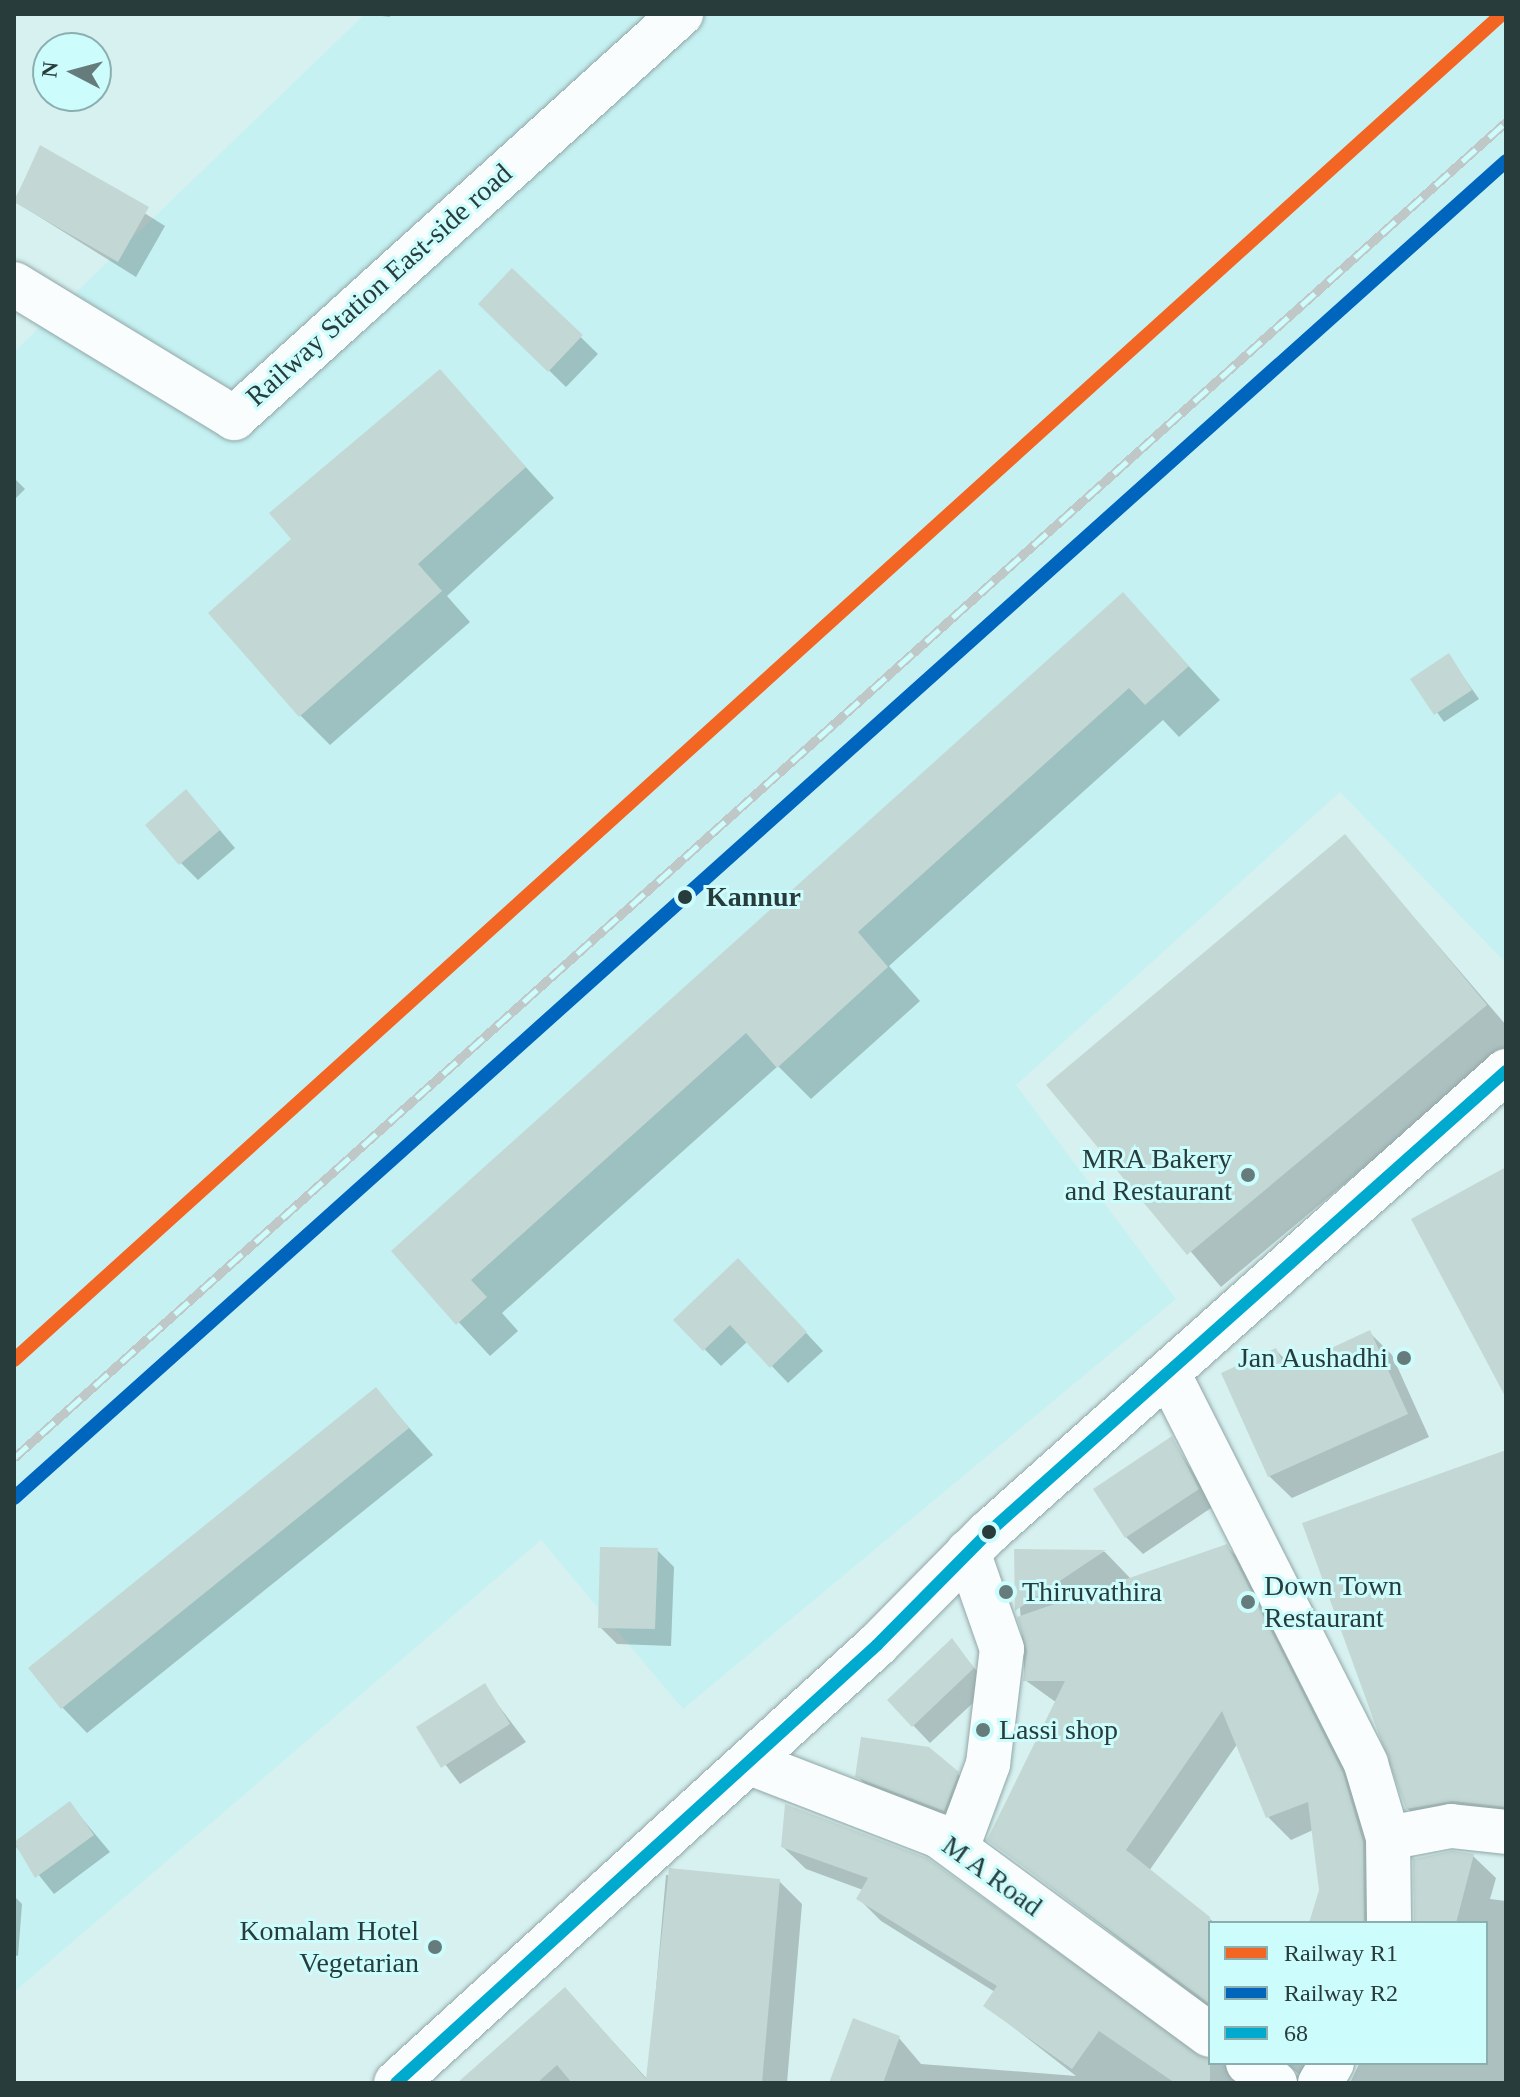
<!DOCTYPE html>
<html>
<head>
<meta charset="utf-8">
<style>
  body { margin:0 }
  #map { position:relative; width:1520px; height:2097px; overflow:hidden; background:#d7f1f1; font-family:"Times New Roman",serif }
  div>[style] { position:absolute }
  .built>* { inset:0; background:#c5f1f2 }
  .shadow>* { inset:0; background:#0003 }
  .building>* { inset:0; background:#c3d8d5 }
  .roads { filter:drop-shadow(0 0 2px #93a7a7) drop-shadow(0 0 2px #93a7a7) }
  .minor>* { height:44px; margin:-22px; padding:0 22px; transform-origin:22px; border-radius:22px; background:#f9fdfd }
  .tertiary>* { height:44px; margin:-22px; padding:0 22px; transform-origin:22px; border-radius:22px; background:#f9fdfd }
  .secondary>* { height:44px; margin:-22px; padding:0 22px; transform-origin:22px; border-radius:22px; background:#f9fdfd }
  .rail>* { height:9px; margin-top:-4.5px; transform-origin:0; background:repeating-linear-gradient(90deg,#ccfcfc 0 18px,#c0c7c7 0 36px); box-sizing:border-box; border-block:2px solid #c0c7c7 }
  .bus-1>* { height:12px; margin:-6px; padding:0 6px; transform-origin:6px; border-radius:6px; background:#00a9ce }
  .rail-1>* { height:14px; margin:-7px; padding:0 7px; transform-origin:7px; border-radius:7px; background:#f26522 }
  .rail-2>* { height:14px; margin:-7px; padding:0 7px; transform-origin:7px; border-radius:7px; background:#0065bd }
  .dots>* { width:22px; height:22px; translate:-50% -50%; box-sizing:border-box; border:4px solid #ccfcfc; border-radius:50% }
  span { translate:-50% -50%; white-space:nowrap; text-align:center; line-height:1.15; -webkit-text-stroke:6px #ccfcfc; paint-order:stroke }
  .street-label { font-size:28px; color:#293c3c }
  .stop-label { font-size:28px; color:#293c3c; font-weight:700 }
  .left { translate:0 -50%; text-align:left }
  .poi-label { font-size:28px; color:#293c3c }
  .right { translate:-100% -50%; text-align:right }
  .frame { position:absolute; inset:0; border:16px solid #293c3c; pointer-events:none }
  .legend { position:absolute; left:1208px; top:1921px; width:280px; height:144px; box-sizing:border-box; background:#ccfcfc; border:2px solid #8bafaf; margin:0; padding:10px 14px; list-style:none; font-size:24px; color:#293c3c }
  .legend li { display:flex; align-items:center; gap:16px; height:40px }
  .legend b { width:40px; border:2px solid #8bafaf }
  .north { position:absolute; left:32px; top:32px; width:80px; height:80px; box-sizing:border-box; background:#ccfcfc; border:2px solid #8bafaf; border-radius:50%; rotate:276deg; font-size:22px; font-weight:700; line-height:32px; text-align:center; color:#293c3c }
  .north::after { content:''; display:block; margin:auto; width:28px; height:36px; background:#667b7b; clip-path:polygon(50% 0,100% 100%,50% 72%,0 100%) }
</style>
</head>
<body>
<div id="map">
  <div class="built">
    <div style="clip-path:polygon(365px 14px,1506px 14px,1506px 963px,1340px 792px,1016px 1085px,1176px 1299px,683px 1709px,541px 1540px,14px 1992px,14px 352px)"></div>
  </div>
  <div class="shadow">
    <div style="clip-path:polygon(364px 14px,390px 14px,390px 17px)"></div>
    <div style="clip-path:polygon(41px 148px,165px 226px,136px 277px,14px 201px)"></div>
    <div style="clip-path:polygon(512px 270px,598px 354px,566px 387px,481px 304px)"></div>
    <div style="clip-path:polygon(439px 372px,554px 498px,447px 596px,470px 622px,330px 745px,300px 715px,294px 540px)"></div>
    <div style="clip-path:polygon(14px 478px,25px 489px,14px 500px)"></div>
    <div style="clip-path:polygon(1123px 595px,1220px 700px,1179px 737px,1163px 720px,889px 966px,920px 1001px,811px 1099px,778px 1066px,502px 1313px,518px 1331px,490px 1356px,393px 1251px)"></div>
    <div style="clip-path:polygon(1448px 655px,1479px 699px,1444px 722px,1413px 679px)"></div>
    <div style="clip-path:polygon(202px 809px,235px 848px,198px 880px,181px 863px)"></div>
    <div style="clip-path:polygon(1345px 837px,1506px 1025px,1506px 1049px,1221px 1287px,1049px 1085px)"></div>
    <div style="clip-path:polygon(755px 1278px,823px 1351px,788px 1383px,748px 1341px,721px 1366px,676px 1320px)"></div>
    <div style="clip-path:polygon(1370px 1333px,1392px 1355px,1429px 1437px,1292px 1498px,1269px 1476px,1276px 1350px,1293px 1368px)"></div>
    <div style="clip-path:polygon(376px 1390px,433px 1455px,87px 1733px,62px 1707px)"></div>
    <div style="clip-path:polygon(1172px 1439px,1214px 1506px,1143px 1554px,1126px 1537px)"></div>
    <div style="clip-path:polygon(1506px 1452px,1506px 1826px,1430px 1831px,1407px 1808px)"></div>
    <div style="clip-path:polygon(1226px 1546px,1249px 1569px,1365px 1798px,1386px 1923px,1312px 1923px,1321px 1890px,1313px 1830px,1291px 1840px,1268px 1817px,1238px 1743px,1149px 1871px,1215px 1923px,1210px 2008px,989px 1840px,1057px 1703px,1025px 1680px,1016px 1551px,1105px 1552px,1131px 1579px)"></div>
    <div style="clip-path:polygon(657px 1550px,674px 1567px,671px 1646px,617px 1644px,600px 1627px)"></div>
    <div style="clip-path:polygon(952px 1641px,990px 1687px,930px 1743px,889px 1700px)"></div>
    <div style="clip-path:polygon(484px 1686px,526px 1742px,460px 1784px,418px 1728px)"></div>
    <div style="clip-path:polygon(957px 1773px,975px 1791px,961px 1827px,875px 1794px,857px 1776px)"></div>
    <div style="clip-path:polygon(70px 1804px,110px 1852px,54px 1894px,14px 1844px)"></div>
    <div style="clip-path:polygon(787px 1807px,1195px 2057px,1232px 2063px,1247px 2083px,831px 2083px,899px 2038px,921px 2064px,1076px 2076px,986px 2006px,995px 1992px,881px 1921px,858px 1898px,863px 1890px,806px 1869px,783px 1847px)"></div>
    <div style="clip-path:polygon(1473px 1856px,1496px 1878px,1490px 1899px,1506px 1901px,1506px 2083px,1350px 2083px,1359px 2064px,1342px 2063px,1309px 2083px,1287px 2064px,1254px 2063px,1486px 2063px,1486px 1923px,1416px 1920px)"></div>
    <div style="clip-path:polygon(666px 1875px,779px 1881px,802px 1904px,787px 2083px,460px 2083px,565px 1989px,648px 2080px)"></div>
    <div style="clip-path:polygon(14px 1896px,22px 1904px,18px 1956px,14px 1955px)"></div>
  </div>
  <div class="building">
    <div style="clip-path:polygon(40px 145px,149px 207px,118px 262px,14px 202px)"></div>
    <div style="clip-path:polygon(512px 268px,583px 335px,548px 372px,478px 304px)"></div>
    <div style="clip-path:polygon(440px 369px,526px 467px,418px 564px,442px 591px,299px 717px,208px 613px,291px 539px,269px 513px)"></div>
    <div style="clip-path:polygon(1123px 592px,1189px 666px,1145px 705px,1129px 688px,858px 932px,888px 967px,777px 1068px,746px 1033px,471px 1280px,487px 1297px,456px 1325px,391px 1251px)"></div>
    <div style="clip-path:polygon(1449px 653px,1472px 690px,1434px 715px,1410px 679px)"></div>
    <div style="clip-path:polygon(186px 789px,220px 830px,179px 865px,145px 825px)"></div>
    <div style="clip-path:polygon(1345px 834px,1487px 1005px,1187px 1255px,1046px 1085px)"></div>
    <div style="clip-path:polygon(1506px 1167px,1506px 1398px,1411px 1219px)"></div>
    <div style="clip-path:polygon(738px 1258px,807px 1332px,770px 1368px,730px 1325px,703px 1351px,673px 1320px)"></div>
    <div style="clip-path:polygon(1370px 1330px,1408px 1414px,1268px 1477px,1221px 1373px,1276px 1348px,1286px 1369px)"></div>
    <div style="clip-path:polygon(376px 1387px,409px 1428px,61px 1709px,28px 1668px)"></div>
    <div style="clip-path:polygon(1172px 1436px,1199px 1489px,1125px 1538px,1093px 1489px)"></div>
    <div style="clip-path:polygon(1506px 1450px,1506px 1807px,1453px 1801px,1406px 1809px,1302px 1523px)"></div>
    <div style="clip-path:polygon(1227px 1544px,1343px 1773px,1363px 1842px,1364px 1922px,1309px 1923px,1319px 1890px,1308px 1802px,1266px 1818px,1222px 1711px,1126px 1850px,1210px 1917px,1210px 2004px,987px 1840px,1065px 1681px,1023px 1681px,1027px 1651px,1017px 1617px)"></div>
    <div style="clip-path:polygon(600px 1547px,658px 1548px,655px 1629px,598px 1628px)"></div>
    <div style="clip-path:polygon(1014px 1549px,1106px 1550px,1015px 1611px)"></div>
    <div style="clip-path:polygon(952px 1638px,974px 1668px,912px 1727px,887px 1700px)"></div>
    <div style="clip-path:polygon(485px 1683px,510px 1724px,441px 1768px,416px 1727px)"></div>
    <div style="clip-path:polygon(861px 1737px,929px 1747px,959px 1772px,944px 1811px,855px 1777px)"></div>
    <div style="clip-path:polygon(70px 1801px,94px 1835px,35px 1878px,14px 1842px)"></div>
    <div style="clip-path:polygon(785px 1804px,927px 1858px,1210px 2060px,1210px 2083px,1175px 2083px,1099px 2031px,1072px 2069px,983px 2006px,997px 1986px,856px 1899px,868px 1878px,781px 1847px)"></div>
    <div style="clip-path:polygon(1452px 1851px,1474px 1854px,1456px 1923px,1414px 1921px,1413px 1859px)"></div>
    <div style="clip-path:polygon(669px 1868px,780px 1879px,762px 2083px,572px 2083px,557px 2065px,537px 2083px,457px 2083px,565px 1987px,646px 2079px)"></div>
    <div style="clip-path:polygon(853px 2018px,900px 2036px,883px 2083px,829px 2083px)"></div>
  </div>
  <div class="roads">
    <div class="minor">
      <div style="left:14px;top:284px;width:258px;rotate:31.3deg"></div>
      <div style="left:234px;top:418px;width:603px;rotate:-42.11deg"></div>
      <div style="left:1388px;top:1838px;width:64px;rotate:-10.8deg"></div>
      <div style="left:1451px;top:1826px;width:55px;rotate:6.2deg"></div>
      <div style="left:957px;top:1848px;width:90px;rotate:-69.7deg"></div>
      <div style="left:988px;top:1764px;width:116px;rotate:-83.1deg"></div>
      <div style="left:1002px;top:1649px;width:103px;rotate:-109.3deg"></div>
    </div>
    <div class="tertiary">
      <div style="left:750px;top:1763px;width:203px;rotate:21.1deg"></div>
      <div style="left:939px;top:1836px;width:336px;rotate:36.3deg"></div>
      <div style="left:1248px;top:2063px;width:34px;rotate:37deg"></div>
    </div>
    <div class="secondary">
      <div style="left:1168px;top:1373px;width:438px;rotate:63.1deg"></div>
      <div style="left:1366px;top:1764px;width:77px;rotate:73.4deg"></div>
      <div style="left:1388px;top:1838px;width:85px;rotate:89.3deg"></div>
      <div style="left:396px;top:2083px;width:651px;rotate:-42.32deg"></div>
      <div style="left:877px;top:1645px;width:159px;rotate:-45.3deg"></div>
      <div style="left:989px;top:1532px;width:693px;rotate:-41.72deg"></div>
      <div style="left:1320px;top:2083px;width:23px;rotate:-59deg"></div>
    </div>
  </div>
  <div class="rail">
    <div style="left:14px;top:1458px;width:2003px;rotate:-41.84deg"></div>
  </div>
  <div class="bus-1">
    <div style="left:396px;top:2083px;width:651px;rotate:-42.32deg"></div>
    <div style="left:877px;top:1645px;width:159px;rotate:-45.3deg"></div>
    <div style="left:989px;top:1532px;width:693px;rotate:-41.72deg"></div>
  </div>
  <div class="rail-1">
    <div style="left:14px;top:1360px;width:2006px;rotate:-42.13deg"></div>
  </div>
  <div class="rail-2">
    <div style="left:14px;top:1498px;width:2003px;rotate:-41.86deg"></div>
  </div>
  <div class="dots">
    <div style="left:685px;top:897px;background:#293c3c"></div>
    <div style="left:1248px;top:1175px;background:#667b7b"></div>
    <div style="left:1404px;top:1358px;background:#667b7b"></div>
    <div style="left:989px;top:1532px;background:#293c3c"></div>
    <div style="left:1006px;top:1592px;background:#667b7b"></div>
    <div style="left:1248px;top:1602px;background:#667b7b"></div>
    <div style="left:983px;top:1730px;background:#667b7b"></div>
    <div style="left:435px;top:1947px;background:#667b7b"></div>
  </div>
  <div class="street-label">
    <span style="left:379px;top:285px;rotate:-42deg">Railway Station East-side road</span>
    <span style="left:992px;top:1876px;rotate:36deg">M A Road</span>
  </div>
  <div class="stop-label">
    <span class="left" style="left:706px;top:897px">Kannur</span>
  </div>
  <div class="poi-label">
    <span class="right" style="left:1232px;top:1175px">MRA Bakery<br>and Restaurant</span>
    <span class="right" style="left:1388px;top:1358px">Jan Aushadhi</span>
    <span class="left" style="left:1264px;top:1602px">Down Town<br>Restaurant</span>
    <span class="left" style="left:1022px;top:1592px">Thiruvathira</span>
    <span class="left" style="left:999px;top:1730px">Lassi shop</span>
    <span class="right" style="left:419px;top:1947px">Komalam Hotel<br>Vegetarian</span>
  </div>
  <div class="frame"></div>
  <ul class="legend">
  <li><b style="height:10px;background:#f26522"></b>Railway R1</li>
  <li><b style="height:10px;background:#0065bd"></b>Railway R2</li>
  <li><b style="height:10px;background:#00a9ce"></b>68</li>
  </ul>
  <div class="north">N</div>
</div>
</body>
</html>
